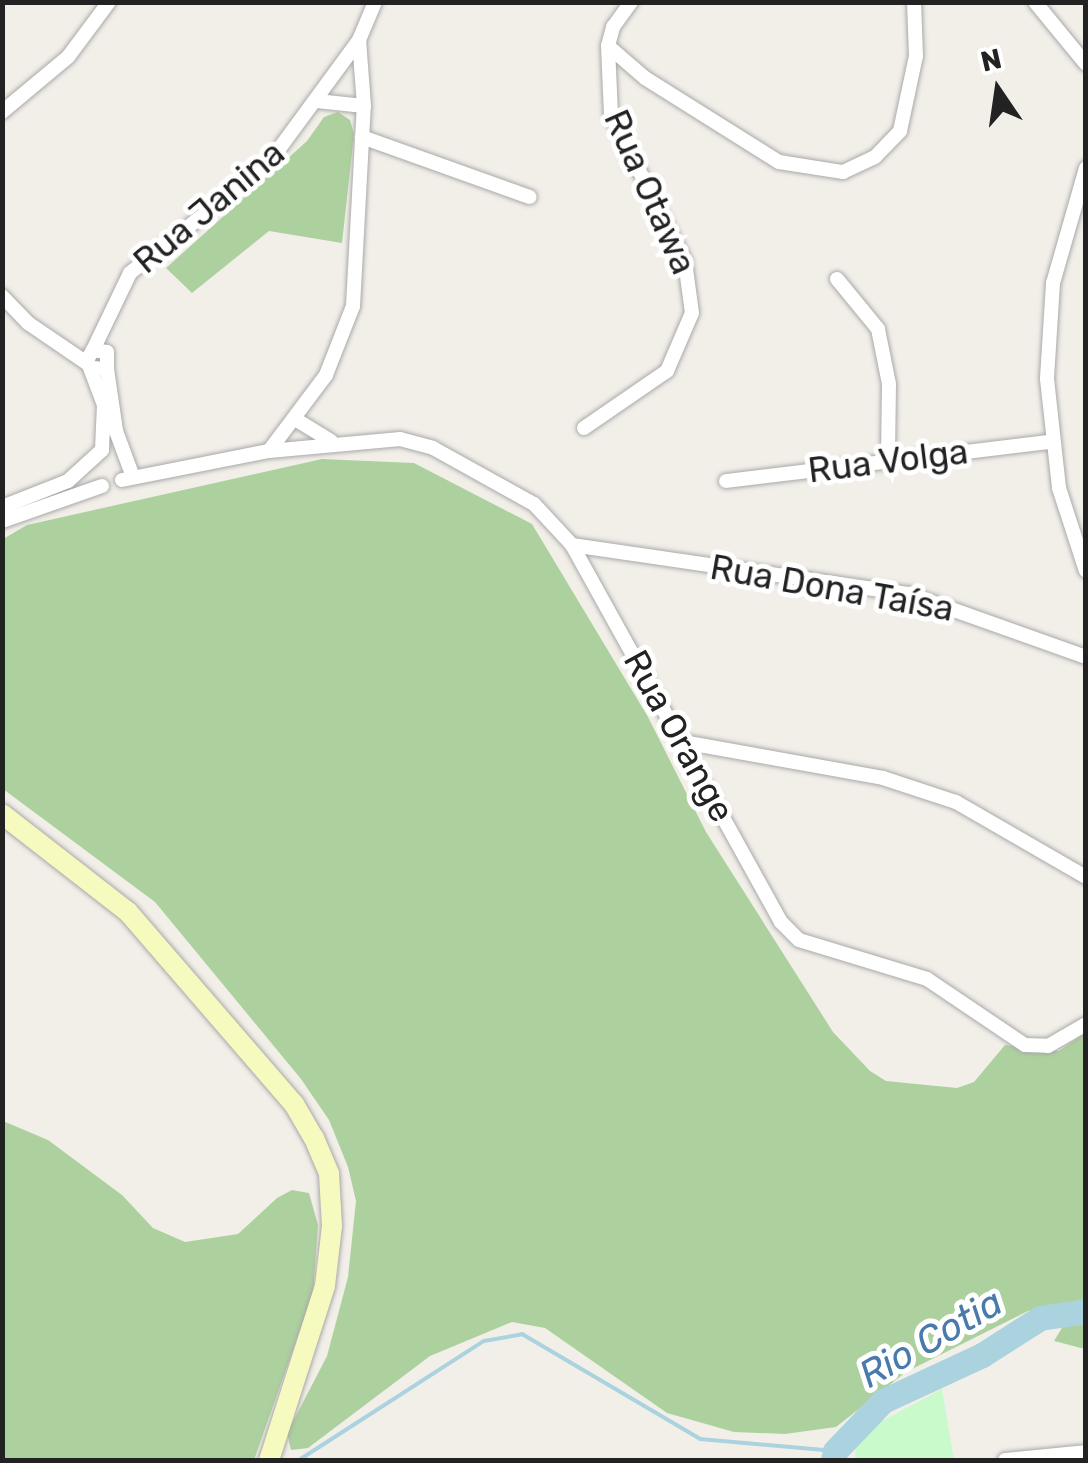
<!DOCTYPE html>
<html>
<head>
<meta charset="utf-8">
<style>
  body { margin:0 }
  #map { position:relative; width:1088px; height:1463px; overflow:hidden; background:#f2efe9; font-family:Rubik,sans-serif }
  div>[style] { position:absolute }
  .forest>* { inset:0; background:#add19e }
  .park>* { inset:0; background:#c8facc }
  .stream>* { height:4px; margin:-2px; padding:0 2px; transform-origin:2px; border-radius:2px; background:#aad3df }
  .river>* { height:25px; margin:-12.5px; padding:0 12.5px; transform-origin:12.5px; border-radius:12.5px; background:#aad3df }
  .roads { filter:drop-shadow(0 0 2px #a9a9a9) drop-shadow(0 0 2px #a9a9a9) }
  .street>* { height:14px; margin:-7px; padding:0 7px; transform-origin:7px; border-radius:7px; background:#fff }
  .secondary>* { height:20px; margin:-10px; padding:0 10px; transform-origin:10px; border-radius:10px; background:#f7fabf }
  span { translate:-50% -50%; white-space:nowrap; text-align:center; line-height:1.15; -webkit-text-stroke:10px #fff; paint-order:stroke }
  .street-label { font-size:35px; color:#222 }
  .water-label { font-size:38px; color:#4a7aab; font-style:italic }
  .frame { position:absolute; inset:0; border:5px solid #222; pointer-events:none }
  .north { position:absolute; left:948px; top:40px; width:100px; height:100px; -webkit-text-stroke:8px #fff; paint-order:stroke; rotate:347deg; font-size:28px; font-weight:700; line-height:40px; text-align:center; color:#222 }
  .north::after { content:''; display:block; margin:auto; width:35px; height:45px; background:#222; clip-path:polygon(50% 0,100% 100%,50% 72%,0 100%) }
</style>
</head>
<body>
<div id="map">
  <div class="forest">
    <div style="clip-path:polygon(338px 112px,350px 120px,354px 134px,342px 243px,269px 231px,192px 293px,166px 268px,307px 141px,324px 117px)"></div>
    <div style="clip-path:polygon(322px 459px,414px 463px,532px 524px,648px 717px,706px 832px,833px 1032px,870px 1071px,886px 1081px,957px 1088px,974px 1082px,1005px 1045px,1059px 1051px,1085px 1033px,1085px 1303px,1028px 1311px,906px 1372px,836px 1427px,785px 1434px,734px 1432px,667px 1413px,545px 1328px,512px 1322px,430px 1356px,308px 1448px,291px 1450px,287px 1433px,327px 1356px,348px 1277px,356px 1201px,348px 1167px,329px 1120px,301px 1079px,155px 902px,3px 789px,3px 539px,27px 525px)"></div>
    <div style="clip-path:polygon(3px 1121px,48px 1140px,122px 1195px,153px 1228px,185px 1242px,238px 1234px,277px 1198px,292px 1190px,309px 1193px,318px 1225px,313px 1293px,254px 1460px,3px 1460px)"></div>
    <div style="clip-path:polygon(1085px 1317px,1085px 1349px,1054px 1341px,1065px 1323px)"></div>
  </div>
  <div class="park">
    <div style="clip-path:polygon(942px 1389px,954px 1460px,855px 1460px,856px 1435px)"></div>
  </div>
  <div class="stream">
    <div style="left:299px;top:1460px;width:220px;rotate:-32.8deg"></div>
    <div style="left:484px;top:1341px;width:39px;rotate:-10deg"></div>
    <div style="left:522px;top:1334px;width:207px;rotate:30.5deg"></div>
    <div style="left:700px;top:1439px;width:136px;rotate:5.1deg"></div>
  </div>
  <div class="river">
    <div style="left:833px;top:1460px;width:9px;rotate:-77deg"></div>
    <div style="left:835px;top:1451px;width:69px;rotate:-46.2deg"></div>
    <div style="left:883px;top:1401px;width:109px;rotate:-24.9deg"></div>
    <div style="left:982px;top:1355px;width:69px;rotate:-32.5deg"></div>
    <div style="left:1040px;top:1318px;width:47px;rotate:-8.7deg"></div>
  </div>
  <div class="roads">
    <div class="street">
      <div style="left:1035px;top:2px;width:80px;rotate:50.6deg"></div>
      <div style="left:608px;top:46px;width:49px;rotate:40.9deg"></div>
      <div style="left:645px;top:78px;width:158px;rotate:32.1deg"></div>
      <div style="left:779px;top:162px;width:65px;rotate:8.9deg"></div>
      <div style="left:843px;top:172px;width:35px;rotate:-25deg"></div>
      <div style="left:875px;top:157px;width:36px;rotate:-46deg"></div>
      <div style="left:900px;top:131px;width:77px;rotate:-78deg"></div>
      <div style="left:916px;top:56px;width:54px;rotate:-92.1deg"></div>
      <div style="left:317px;top:101px;width:47px;rotate:6.1deg"></div>
      <div style="left:2px;top:112px;width:86px;rotate:-39.8deg"></div>
      <div style="left:68px;top:57px;width:69px;rotate:-53.3deg"></div>
      <div style="left:362px;top:137px;width:178px;rotate:19.7deg"></div>
      <div style="left:1086px;top:168px;width:120px;rotate:106deg"></div>
      <div style="left:1053px;top:283px;width:96px;rotate:93.6deg"></div>
      <div style="left:1047px;top:379px;width:110px;rotate:83.7deg"></div>
      <div style="left:1059px;top:488px;width:87px;rotate:72deg"></div>
      <div style="left:837px;top:279px;width:65px;rotate:50.6deg"></div>
      <div style="left:878px;top:329px;width:56px;rotate:78.7deg"></div>
      <div style="left:889px;top:384px;width:76px;rotate:90.8deg"></div>
      <div style="left:2px;top:296px;width:37px;rotate:46deg"></div>
      <div style="left:28px;top:323px;width:73px;rotate:34.3deg"></div>
      <div style="left:93px;top:350px;width:85px;rotate:-64.3deg"></div>
      <div style="left:130px;top:273px;width:176px;rotate:-38.3deg"></div>
      <div style="left:268px;top:164px;width:154px;rotate:-53.7deg"></div>
      <div style="left:107px;top:369px;width:63px;rotate:81.7deg"></div>
      <div style="left:116px;top:431px;width:49px;rotate:69.7deg"></div>
      <div style="left:295px;top:419px;width:42px;rotate:31.4deg"></div>
      <div style="left:584px;top:428px;width:101px;rotate:-34.5deg"></div>
      <div style="left:667px;top:371px;width:63px;rotate:-66.7deg"></div>
      <div style="left:692px;top:313px;width:52px;rotate:-97.7deg"></div>
      <div style="left:685px;top:261px;width:164px;rotate:-116.9deg"></div>
      <div style="left:611px;top:115px;width:69px;rotate:-92.5deg"></div>
      <div style="left:608px;top:46px;width:20px;rotate:-75deg"></div>
      <div style="left:613px;top:27px;width:31px;rotate:-54deg"></div>
      <div style="left:269px;top:451px;width:132px;rotate:-5.2deg"></div>
      <div style="left:400px;top:439px;width:34px;rotate:15deg"></div>
      <div style="left:433px;top:448px;width:115px;rotate:29deg"></div>
      <div style="left:534px;top:504px;width:56px;rotate:47.2deg"></div>
      <div style="left:572px;top:545px;width:431px;rotate:61deg"></div>
      <div style="left:781px;top:922px;width:25px;rotate:45deg"></div>
      <div style="left:799px;top:940px;width:134px;rotate:16.9deg"></div>
      <div style="left:927px;top:979px;width:118px;rotate:34deg"></div>
      <div style="left:1025px;top:1045px;width:23px;rotate:2deg"></div>
      <div style="left:1048px;top:1046px;width:44px;rotate:-30.1deg"></div>
      <div style="left:122px;top:480px;width:150px;rotate:-11.2deg"></div>
      <div style="left:269px;top:451px;width:95px;rotate:-53.1deg"></div>
      <div style="left:326px;top:375px;width:74px;rotate:-68.6deg"></div>
      <div style="left:353px;top:306px;width:200px;rotate:-86.9deg"></div>
      <div style="left:364px;top:106px;width:66px;rotate:-94.3deg"></div>
      <div style="left:359px;top:40px;width:41px;rotate:-67.2deg"></div>
      <div style="left:726px;top:481px;width:326px;rotate:-6.9deg"></div>
      <div style="left:2px;top:507px;width:71px;rotate:-21.5deg"></div>
      <div style="left:68px;top:481px;width:46px;rotate:-42.4deg"></div>
      <div style="left:102px;top:450px;width:45px;rotate:-87.5deg"></div>
      <div style="left:104px;top:405px;width:48px;rotate:-110.7deg"></div>
      <div style="left:87px;top:360px;width:12px;rotate:-59deg"></div>
      <div style="left:93px;top:350px;width:14px;rotate:8deg"></div>
      <div style="left:107px;top:352px;width:17px;rotate:90deg"></div>
      <div style="left:107px;top:369px;width:16px;rotate:-176deg"></div>
      <div style="left:2px;top:521px;width:106px;rotate:-19.3deg"></div>
      <div style="left:572px;top:545px;width:341px;rotate:8.3deg"></div>
      <div style="left:909px;top:594px;width:188px;rotate:19.6deg"></div>
      <div style="left:683px;top:742px;width:203px;rotate:10.2deg"></div>
      <div style="left:883px;top:778px;width:77px;rotate:18.2deg"></div>
      <div style="left:956px;top:802px;width:150px;rotate:30deg"></div>
      <div style="left:1005px;top:1460px;width:81px;rotate:-5.6deg"></div>
    </div>
    <div class="secondary">
      <div style="left:2px;top:814px;width:160px;rotate:37.9deg"></div>
      <div style="left:128px;top:912px;width:254px;rotate:49.2deg"></div>
      <div style="left:294px;top:1104px;width:39px;rotate:60deg"></div>
      <div style="left:314px;top:1138px;width:39px;rotate:67deg"></div>
      <div style="left:329px;top:1174px;width:52px;rotate:86.7deg"></div>
      <div style="left:332px;top:1226px;width:60px;rotate:96.7deg"></div>
      <div style="left:325px;top:1286px;width:183px;rotate:107.8deg"></div>
    </div>
  </div>
  <div class="street-label">
    <span style="left:650px;top:192px;rotate:66deg">Rua Otawa</span>
    <span style="left:209px;top:207px;rotate:-40deg">Rua Janina</span>
    <span style="left:888px;top:461px;rotate:-7deg">Rua Volga</span>
    <span style="left:832px;top:588px;rotate:10deg">Rua Dona Taísa</span>
    <span style="left:679px;top:736px;rotate:61deg">Rua Orange</span>
  </div>
  <div class="water-label">
    <span style="left:931px;top:1339px;rotate:-30deg">Rio Cotia</span>
  </div>
  <div class="frame"></div>
  <div class="north">N</div>
</div>
</body>
</html>
